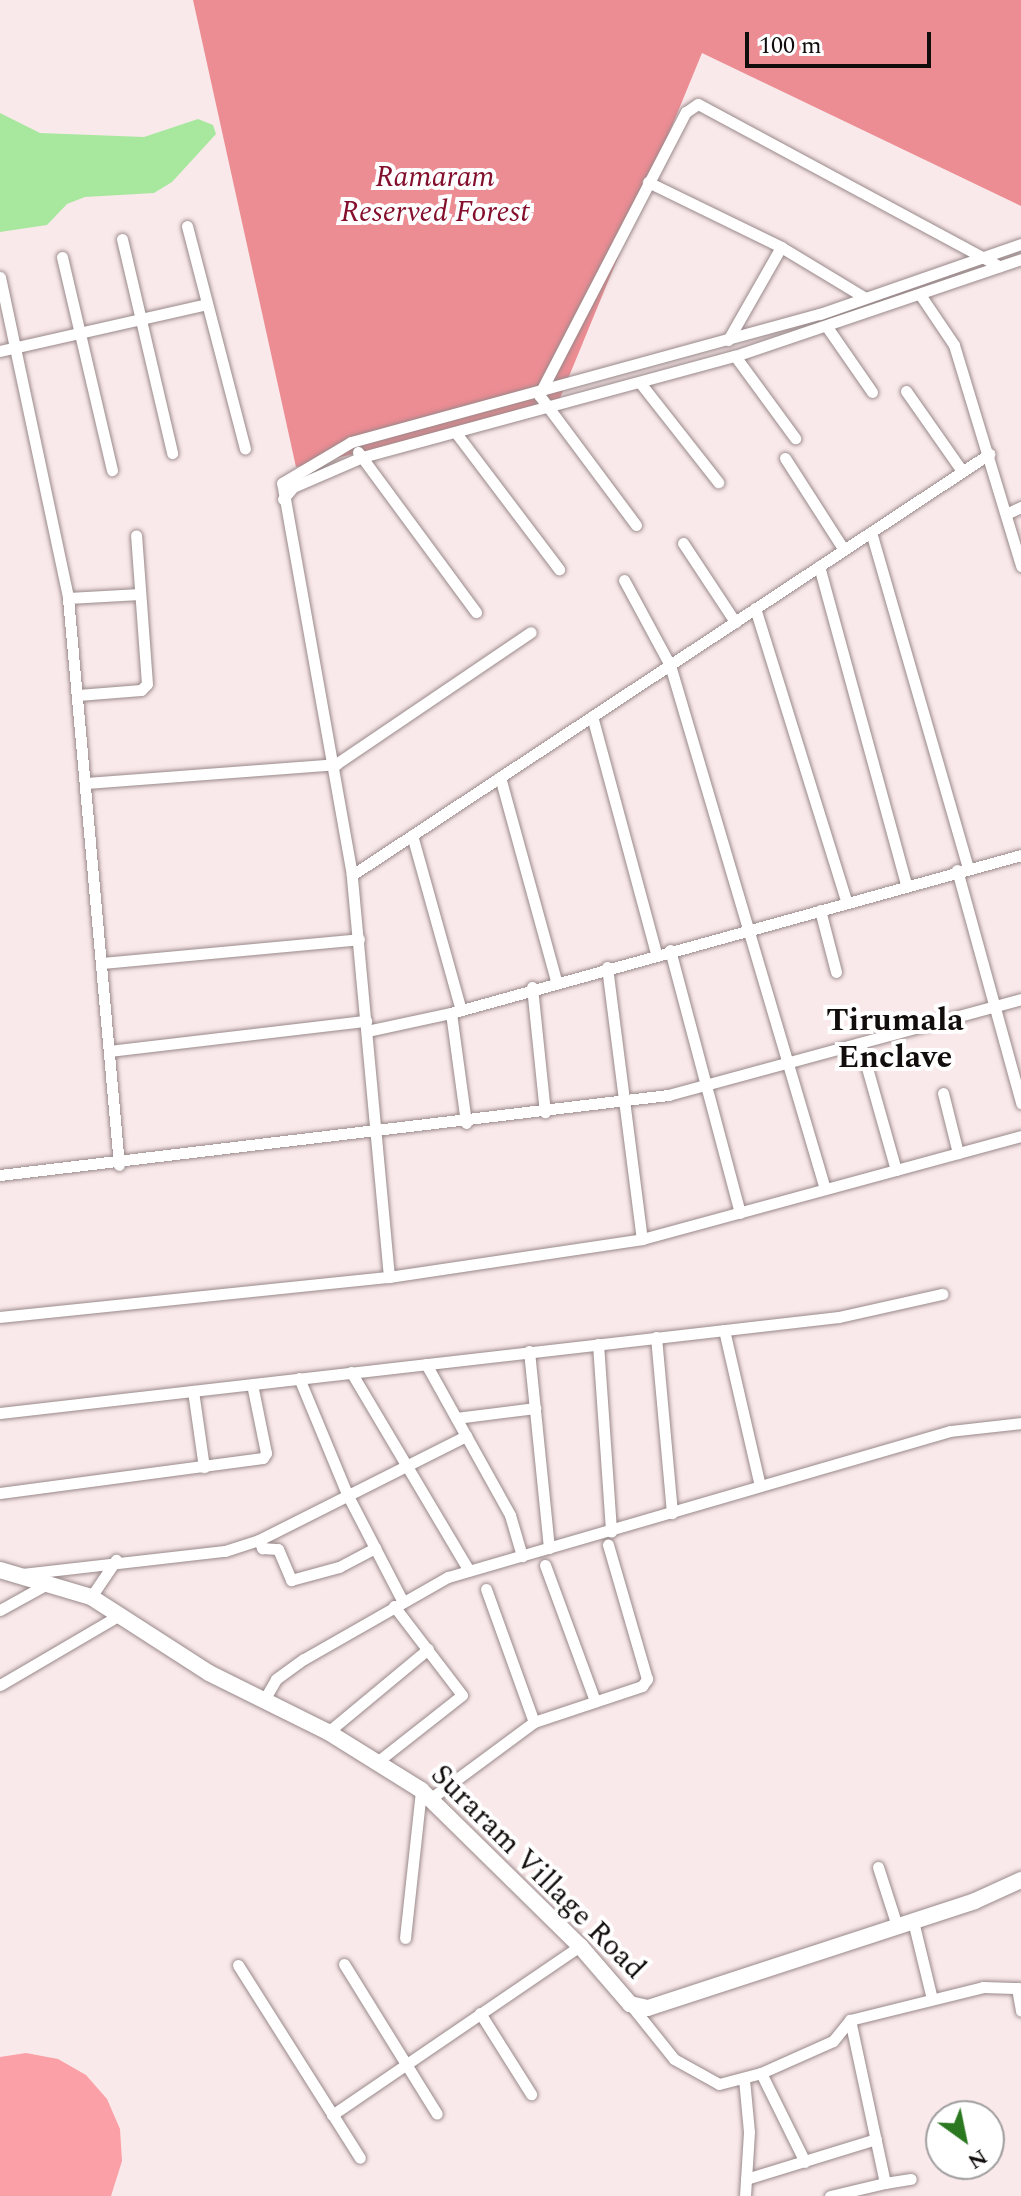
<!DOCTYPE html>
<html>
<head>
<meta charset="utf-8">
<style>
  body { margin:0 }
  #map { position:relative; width:1021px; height:2196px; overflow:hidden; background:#fae9ea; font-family:Spectral,serif }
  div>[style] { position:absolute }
  .green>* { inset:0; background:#faa0a6 }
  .forest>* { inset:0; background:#ec8c93 }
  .water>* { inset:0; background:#a8e79e }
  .roads { filter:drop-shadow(0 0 2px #99898a) drop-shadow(0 0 2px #99898a) }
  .street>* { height:11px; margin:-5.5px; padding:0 5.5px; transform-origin:5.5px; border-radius:5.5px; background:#fff }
  .secondary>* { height:16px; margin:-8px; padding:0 8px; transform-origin:8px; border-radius:8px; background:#fff }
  span { translate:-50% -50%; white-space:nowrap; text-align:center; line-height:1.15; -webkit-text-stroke:8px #fff; paint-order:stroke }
  .park-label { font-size:30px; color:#840f2c; font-style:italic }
  .street-label { font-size:30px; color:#120d0d }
  .neighbourhood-label { font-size:32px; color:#120d0d; font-weight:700 }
  .north { position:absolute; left:925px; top:2100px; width:80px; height:80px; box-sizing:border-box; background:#fff; border:2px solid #a09e9e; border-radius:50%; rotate:147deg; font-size:22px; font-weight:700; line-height:32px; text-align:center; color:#120d0d }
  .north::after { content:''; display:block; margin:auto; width:28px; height:36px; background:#2b7820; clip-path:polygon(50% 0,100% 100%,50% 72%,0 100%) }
  .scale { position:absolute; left:745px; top:32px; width:186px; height:36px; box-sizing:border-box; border:4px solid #120d0d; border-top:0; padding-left:10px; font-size:24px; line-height:28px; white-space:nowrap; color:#120d0d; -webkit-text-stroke:6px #fff; paint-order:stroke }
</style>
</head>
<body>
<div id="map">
  <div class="green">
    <div style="clip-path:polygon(26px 2053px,58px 2059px,86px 2075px,107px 2099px,120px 2129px,122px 2161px,111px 2196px,0 2196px,0 2057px)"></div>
  </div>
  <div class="forest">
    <div style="clip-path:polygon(193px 0,1021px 0,1021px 206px,702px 53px,556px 408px,296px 467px)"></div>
  </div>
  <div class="water">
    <div style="clip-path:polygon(0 113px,40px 133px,144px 137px,198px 119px,213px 125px,216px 134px,172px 182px,154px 193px,85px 197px,67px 204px,47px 225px,0 232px)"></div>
  </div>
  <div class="roads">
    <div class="street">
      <div style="left:648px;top:182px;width:148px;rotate:26deg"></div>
      <div style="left:781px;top:247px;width:97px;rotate:31.1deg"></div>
      <div style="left:187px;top:226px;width:230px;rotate:75.4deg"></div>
      <div style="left:122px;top:239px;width:220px;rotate:76.8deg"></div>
      <div style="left:62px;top:257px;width:219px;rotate:76.8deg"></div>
      <div style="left:0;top:277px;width:328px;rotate:78deg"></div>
      <div style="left:68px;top:598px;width:569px;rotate:84.86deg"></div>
      <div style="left:921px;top:296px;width:59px;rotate:56deg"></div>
      <div style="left:954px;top:345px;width:231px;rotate:73.1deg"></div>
      <div style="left:827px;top:327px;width:79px;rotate:55.3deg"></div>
      <div style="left:728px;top:340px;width:107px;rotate:-60.3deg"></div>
      <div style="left:0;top:351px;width:212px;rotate:-12.8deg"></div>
      <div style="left:735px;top:356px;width:102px;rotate:53.8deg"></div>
      <div style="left:641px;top:384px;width:125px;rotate:51.8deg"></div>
      <div style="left:906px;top:391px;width:98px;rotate:55deg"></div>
      <div style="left:456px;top:433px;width:171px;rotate:52.9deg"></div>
      <div style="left:358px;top:452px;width:199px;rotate:53.6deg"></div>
      <div style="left:785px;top:458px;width:109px;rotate:57.3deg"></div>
      <div style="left:283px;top:499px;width:16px;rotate:-50deg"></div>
      <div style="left:293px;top:487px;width:75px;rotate:-23.5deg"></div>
      <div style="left:362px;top:457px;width:386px;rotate:-15.2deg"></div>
      <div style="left:735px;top:356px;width:302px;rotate:-18.7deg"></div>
      <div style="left:1006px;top:514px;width:17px;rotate:-25deg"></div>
      <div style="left:636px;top:525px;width:162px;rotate:-126.7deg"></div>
      <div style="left:539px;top:395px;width:319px;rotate:-62.6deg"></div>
      <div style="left:686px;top:112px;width:14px;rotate:-34deg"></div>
      <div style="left:698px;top:104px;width:342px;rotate:28.3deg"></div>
      <div style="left:871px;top:532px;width:349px;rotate:73.9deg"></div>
      <div style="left:683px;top:543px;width:95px;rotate:56.6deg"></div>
      <div style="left:819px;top:566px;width:331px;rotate:74.7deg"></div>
      <div style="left:624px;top:580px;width:97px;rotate:61.6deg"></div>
      <div style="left:670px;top:665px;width:546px;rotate:73.52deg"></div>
      <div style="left:68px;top:598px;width:72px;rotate:-3.2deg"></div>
      <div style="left:755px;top:608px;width:309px;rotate:72.7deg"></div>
      <div style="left:78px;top:695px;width:63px;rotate:-4.5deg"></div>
      <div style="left:141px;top:690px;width:8px;rotate:-45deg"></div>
      <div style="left:147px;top:684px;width:149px;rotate:-94.2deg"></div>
      <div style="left:592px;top:716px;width:246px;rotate:74.9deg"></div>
      <div style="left:500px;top:777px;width:211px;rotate:74.6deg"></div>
      <div style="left:85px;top:783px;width:252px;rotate:-4.3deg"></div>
      <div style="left:336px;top:764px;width:235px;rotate:-34.1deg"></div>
      <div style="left:412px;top:835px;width:182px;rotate:74.4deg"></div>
      <div style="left:957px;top:870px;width:242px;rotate:74.6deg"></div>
      <div style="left:352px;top:875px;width:764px;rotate:-33.46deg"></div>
      <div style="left:820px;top:910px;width:64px;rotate:75.5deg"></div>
      <div style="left:670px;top:950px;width:272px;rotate:75.1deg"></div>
      <div style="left:102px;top:963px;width:258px;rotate:-5.3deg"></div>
      <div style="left:607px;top:967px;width:274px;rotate:82.7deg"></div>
      <div style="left:532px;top:987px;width:126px;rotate:84.1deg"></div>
      <div style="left:451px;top:1013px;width:111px;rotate:82.2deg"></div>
      <div style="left:367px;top:1031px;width:86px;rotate:-12.1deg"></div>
      <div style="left:451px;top:1013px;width:591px;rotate:-15.49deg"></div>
      <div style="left:860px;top:1043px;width:132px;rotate:74.2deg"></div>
      <div style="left:109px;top:1051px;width:259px;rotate:-6.7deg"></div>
      <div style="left:943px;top:1093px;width:62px;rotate:76deg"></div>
      <div style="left:0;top:1175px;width:673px;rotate:-6.83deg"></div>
      <div style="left:668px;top:1095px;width:366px;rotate:-15.2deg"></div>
      <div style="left:389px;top:1277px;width:404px;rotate:-95.3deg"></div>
      <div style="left:352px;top:875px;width:398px;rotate:-100.1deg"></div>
      <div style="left:282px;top:483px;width:80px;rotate:-30.7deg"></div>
      <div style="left:351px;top:442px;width:486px;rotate:-15.3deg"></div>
      <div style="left:820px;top:314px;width:213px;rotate:-19.2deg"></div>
      <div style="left:0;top:1317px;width:391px;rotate:-5.9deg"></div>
      <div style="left:389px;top:1277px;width:256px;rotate:-8.5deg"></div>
      <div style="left:642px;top:1239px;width:393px;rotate:-15.2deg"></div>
      <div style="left:724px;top:1330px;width:160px;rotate:77deg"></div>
      <div style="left:656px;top:1337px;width:177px;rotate:84.8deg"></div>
      <div style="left:598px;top:1344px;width:188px;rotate:86deg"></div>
      <div style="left:529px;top:1351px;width:198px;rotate:84.2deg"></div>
      <div style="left:426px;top:1364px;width:173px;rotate:60.9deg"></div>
      <div style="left:510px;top:1515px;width:43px;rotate:73.7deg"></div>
      <div style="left:351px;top:1372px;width:231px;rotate:59.3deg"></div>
      <div style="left:299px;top:1378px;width:126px;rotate:67.5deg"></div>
      <div style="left:347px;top:1494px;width:119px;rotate:62.6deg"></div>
      <div style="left:193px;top:1391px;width:77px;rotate:81.8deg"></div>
      <div style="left:0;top:1413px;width:844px;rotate:-6.53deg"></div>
      <div style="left:839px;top:1317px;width:106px;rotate:-12.6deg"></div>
      <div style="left:456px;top:1418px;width:80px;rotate:-7.2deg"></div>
      <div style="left:0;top:1493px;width:265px;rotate:-7.6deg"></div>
      <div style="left:263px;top:1458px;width:6px;rotate:-59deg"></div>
      <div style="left:266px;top:1453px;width:70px;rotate:-101.5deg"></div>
      <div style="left:259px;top:1540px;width:9px;rotate:69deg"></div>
      <div style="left:262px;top:1548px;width:16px;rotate:4deg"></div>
      <div style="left:278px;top:1549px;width:34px;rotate:67deg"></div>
      <div style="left:291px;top:1580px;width:50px;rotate:-15.2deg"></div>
      <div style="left:339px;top:1567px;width:41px;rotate:-27.8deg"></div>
      <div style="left:545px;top:1565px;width:145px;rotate:69.8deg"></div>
      <div style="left:22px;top:1574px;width:204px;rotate:-6.5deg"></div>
      <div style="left:225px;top:1551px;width:36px;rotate:-18deg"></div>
      <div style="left:259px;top:1540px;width:232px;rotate:-26.7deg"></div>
      <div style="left:486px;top:1589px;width:141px;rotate:70.2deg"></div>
      <div style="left:91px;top:1597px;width:45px;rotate:-56deg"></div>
      <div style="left:0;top:1610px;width:54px;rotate:-29deg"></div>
      <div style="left:0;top:1685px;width:139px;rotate:-30.3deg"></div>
      <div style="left:264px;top:1700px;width:24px;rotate:-60deg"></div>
      <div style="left:276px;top:1679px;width:34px;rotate:-36deg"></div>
      <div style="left:304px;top:1659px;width:166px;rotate:-29.7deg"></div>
      <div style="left:448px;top:1577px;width:523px;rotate:-16.22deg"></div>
      <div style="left:950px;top:1431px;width:71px;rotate:-6.4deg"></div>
      <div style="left:328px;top:1732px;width:130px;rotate:-39.7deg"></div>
      <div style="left:377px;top:1762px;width:108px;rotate:-38.2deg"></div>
      <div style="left:462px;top:1695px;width:112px;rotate:-127.4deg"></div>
      <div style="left:430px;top:1799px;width:129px;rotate:-36.5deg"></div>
      <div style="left:534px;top:1722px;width:114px;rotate:-18.4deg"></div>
      <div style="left:642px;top:1686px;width:9px;rotate:-54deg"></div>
      <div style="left:647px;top:1679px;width:140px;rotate:-106.2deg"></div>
      <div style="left:878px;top:1867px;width:62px;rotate:72.1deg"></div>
      <div style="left:913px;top:1921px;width:80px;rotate:76.3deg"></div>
      <div style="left:405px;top:1938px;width:149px;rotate:-83.8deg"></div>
      <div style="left:344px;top:1964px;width:176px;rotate:58.2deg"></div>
      <div style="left:238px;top:1965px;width:228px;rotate:57.7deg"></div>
      <div style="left:1017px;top:1988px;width:23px;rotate:80deg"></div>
      <div style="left:630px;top:2004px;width:70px;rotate:51.3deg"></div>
      <div style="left:674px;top:2059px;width:51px;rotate:29.1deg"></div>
      <div style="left:719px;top:2084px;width:43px;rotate:-14.7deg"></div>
      <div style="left:761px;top:2073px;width:79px;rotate:-24deg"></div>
      <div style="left:833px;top:2041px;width:27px;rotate:-51deg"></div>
      <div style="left:850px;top:2020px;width:137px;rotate:-13.9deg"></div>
      <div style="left:983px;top:1987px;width:38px;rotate:2deg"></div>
      <div style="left:480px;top:2013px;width:96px;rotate:57.8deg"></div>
      <div style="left:761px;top:2073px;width:99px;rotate:63.7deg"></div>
      <div style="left:744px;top:2079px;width:53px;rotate:84.6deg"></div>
      <div style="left:749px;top:2132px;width:64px;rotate:93.6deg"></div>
      <div style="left:332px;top:2115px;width:300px;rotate:-34.3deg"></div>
      <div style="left:746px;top:2179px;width:136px;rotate:-17.1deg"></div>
      <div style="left:885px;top:2183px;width:26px;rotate:-9deg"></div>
      <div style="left:830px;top:2196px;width:57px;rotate:-13.3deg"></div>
      <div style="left:885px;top:2183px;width:167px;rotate:-102.1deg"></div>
    </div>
    <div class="secondary">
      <div style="left:0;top:1570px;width:95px;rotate:16.5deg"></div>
      <div style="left:91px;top:1597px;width:140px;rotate:32.8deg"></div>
      <div style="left:209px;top:1673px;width:133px;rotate:26.4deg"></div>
      <div style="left:328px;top:1732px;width:110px;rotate:31.9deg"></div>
      <div style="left:421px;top:1790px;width:223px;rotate:44.5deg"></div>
      <div style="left:580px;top:1946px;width:77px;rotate:49.2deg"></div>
      <div style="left:630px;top:2004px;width:18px;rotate:13deg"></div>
      <div style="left:648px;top:2008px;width:344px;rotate:-18.1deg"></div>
      <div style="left:975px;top:1901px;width:51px;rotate:-24.5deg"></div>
    </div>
  </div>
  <div class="park-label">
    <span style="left:435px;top:194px">Ramaram<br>Reserved Forest</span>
  </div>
  <div class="street-label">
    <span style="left:538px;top:1872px;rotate:45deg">Suraram Village Road</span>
  </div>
  <div class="neighbourhood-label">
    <span style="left:895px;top:1040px">Tirumala<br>Enclave</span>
  </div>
  <div class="north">N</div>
  <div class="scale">100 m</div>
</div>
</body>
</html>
